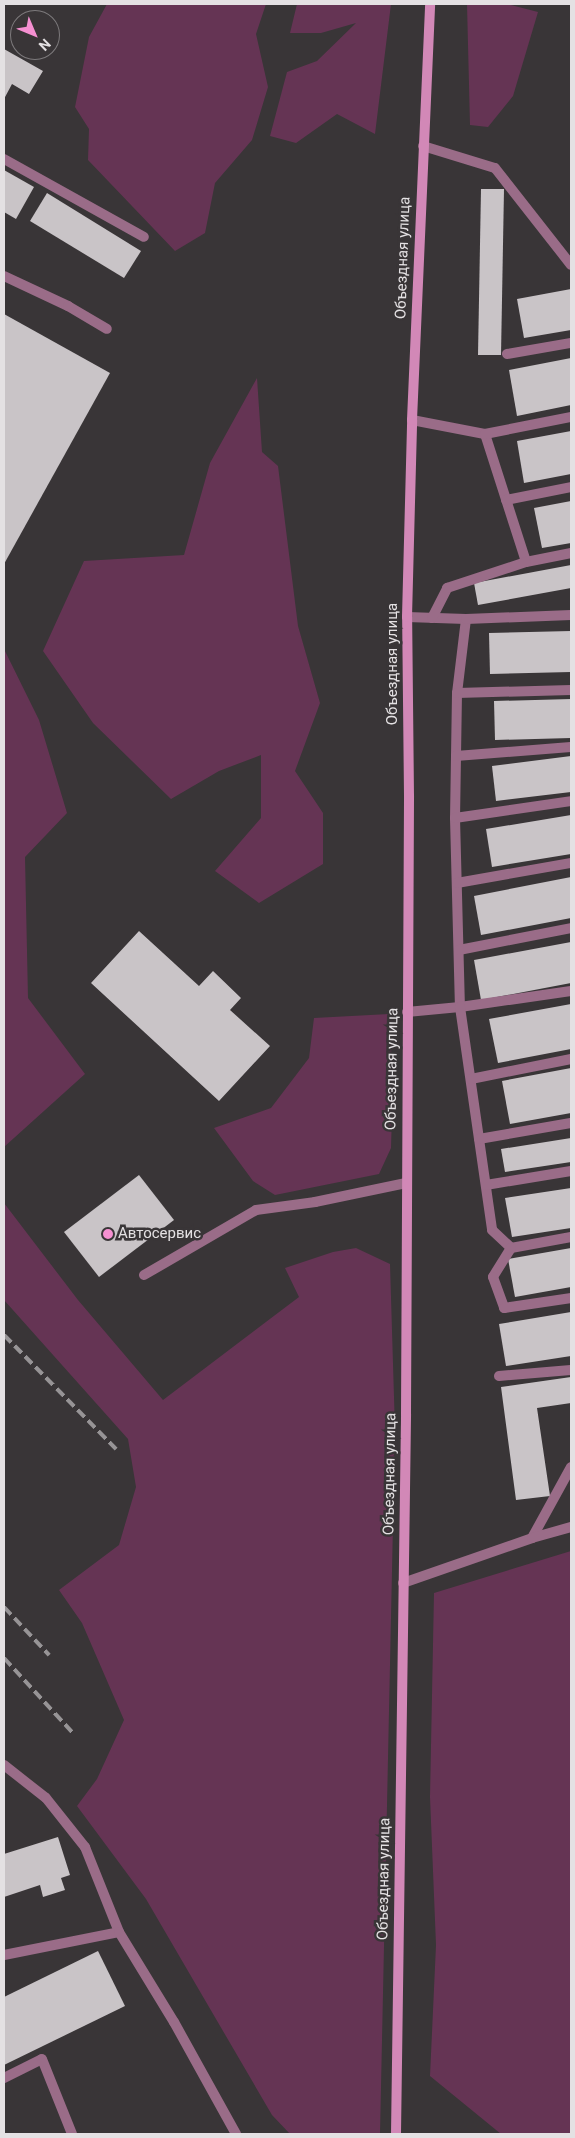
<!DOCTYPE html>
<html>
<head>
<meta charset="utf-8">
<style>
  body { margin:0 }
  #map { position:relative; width:575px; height:2138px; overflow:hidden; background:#393537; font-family:Roboto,sans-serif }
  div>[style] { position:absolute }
  .green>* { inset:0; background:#653454 }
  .building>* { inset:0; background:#c9c4c7 }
  .service>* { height:10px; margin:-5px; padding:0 5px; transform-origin:5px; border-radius:5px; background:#9a6c88 }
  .secondary>* { height:10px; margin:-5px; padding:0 5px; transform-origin:5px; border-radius:5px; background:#d288b7 }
  .rail>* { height:4px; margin-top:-2px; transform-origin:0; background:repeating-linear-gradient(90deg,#979496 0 10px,transparent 0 15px) }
  .dots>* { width:14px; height:14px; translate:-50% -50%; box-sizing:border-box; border:2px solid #393537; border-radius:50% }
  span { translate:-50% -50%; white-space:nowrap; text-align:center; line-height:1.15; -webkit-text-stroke:5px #393537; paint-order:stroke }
  .street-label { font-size:15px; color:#e4e1e3 }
  .poi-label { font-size:15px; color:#e4e1e3 }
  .left { translate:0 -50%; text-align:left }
  .frame { position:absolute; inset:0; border:5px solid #e4e1e3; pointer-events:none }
  .north { position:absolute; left:10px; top:10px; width:50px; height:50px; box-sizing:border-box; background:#393537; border:1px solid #7d7a7c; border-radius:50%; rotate:135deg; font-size:14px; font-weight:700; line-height:20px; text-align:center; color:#e4e1e3 }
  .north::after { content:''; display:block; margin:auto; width:18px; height:22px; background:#f590d1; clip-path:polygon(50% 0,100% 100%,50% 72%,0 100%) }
</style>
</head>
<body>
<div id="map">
  <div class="green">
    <div style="clip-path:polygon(107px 4px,266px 4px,256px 34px,268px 87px,252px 140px,215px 183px,205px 233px,175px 251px,88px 160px,89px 129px,75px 107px,89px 37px)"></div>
    <div style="clip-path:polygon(297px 4px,391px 4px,375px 134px,337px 114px,296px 143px,270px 136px,287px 72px,317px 61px,356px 23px,321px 33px,290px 33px)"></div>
    <div style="clip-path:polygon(467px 4px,507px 4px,538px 12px,513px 96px,488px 127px,470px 125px)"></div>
    <div style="clip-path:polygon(257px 378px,262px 452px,278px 466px,298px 626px,320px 703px,295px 771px,323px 813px,323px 864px,259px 903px,215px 871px,261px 818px,261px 755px,219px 771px,171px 799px,93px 723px,43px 651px,84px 561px,184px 555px,210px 463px)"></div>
    <div style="clip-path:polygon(4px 649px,39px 720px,67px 813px,25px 857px,28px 998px,85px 1074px,4px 1147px)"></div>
    <div style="clip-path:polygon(389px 1014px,393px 1079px,391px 1148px,379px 1174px,275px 1195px,253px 1181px,214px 1128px,271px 1108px,309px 1058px,314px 1018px)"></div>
    <div style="clip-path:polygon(4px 1203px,78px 1300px,163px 1400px,299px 1297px,285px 1268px,333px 1252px,356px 1248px,390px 1264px,395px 1430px,380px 2134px,290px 2134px,272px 2115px,146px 1899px,77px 1806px,97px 1779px,124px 1720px,82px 1623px,59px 1590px,119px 1545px,136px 1487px,128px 1439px,4px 1300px)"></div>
    <div style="clip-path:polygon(571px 1551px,571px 2134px,501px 2134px,430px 2076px,436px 1945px,430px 1797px,434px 1593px)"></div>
  </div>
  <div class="building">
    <div style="clip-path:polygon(4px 49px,43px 71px,29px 94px,12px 84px,4px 99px)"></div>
    <div style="clip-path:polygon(4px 170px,34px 187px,16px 219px,4px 212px)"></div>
    <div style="clip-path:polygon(481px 189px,504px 189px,501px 355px,478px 355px)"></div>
    <div style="clip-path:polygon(47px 193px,141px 251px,124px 278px,30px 221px)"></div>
    <div style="clip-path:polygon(571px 289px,571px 330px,524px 338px,517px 299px)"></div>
    <div style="clip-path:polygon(4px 314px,110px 373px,4px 564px)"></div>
    <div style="clip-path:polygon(571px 358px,571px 405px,517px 416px,509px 370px)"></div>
    <div style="clip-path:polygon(571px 431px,571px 474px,524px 483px,517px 441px)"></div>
    <div style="clip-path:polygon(571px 501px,571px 543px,542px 548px,534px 508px)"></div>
    <div style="clip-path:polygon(571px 565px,571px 588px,478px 605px,474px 583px)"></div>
    <div style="clip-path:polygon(571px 631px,571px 672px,490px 674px,489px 633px)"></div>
    <div style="clip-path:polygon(571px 699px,571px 738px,495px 740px,494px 701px)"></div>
    <div style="clip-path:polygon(571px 756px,571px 792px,496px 801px,492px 766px)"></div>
    <div style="clip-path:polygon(571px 815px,571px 854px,492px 867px,486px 829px)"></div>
    <div style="clip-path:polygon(571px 877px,571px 918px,481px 935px,474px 896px)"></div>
    <div style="clip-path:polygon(139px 931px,199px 986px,213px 971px,241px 998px,230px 1010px,270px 1046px,219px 1101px,91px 983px)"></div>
    <div style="clip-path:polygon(571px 942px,571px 983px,481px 1000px,474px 960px)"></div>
    <div style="clip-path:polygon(571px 1004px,571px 1049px,498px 1063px,489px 1019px)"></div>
    <div style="clip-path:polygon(571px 1068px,571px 1113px,510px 1124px,502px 1081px)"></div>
    <div style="clip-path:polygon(571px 1138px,571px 1162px,505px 1172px,501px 1149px)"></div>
    <div style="clip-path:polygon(139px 1175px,174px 1220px,99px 1277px,64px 1232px)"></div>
    <div style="clip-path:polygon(571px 1188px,571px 1228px,512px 1237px,505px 1198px)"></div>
    <div style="clip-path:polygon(571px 1248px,571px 1287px,515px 1297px,508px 1259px)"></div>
    <div style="clip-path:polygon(571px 1312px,571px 1356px,506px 1366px,499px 1324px)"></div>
    <div style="clip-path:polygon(571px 1377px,571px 1403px,537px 1408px,550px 1496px,516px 1500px,501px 1387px)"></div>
    <div style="clip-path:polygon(58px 1837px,70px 1875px,61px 1878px,65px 1890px,43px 1897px,40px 1885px,4px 1897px,4px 1854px)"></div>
    <div style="clip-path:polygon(98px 1951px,125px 2006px,4px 2065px,4px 1997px)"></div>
  </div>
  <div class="service">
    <div style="left:423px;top:146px;width:75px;rotate:17deg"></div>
    <div style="left:495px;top:168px;width:123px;rotate:51.9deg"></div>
    <div style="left:4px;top:159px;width:160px;rotate:29.1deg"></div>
    <div style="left:4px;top:276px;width:71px;rotate:25.1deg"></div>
    <div style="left:68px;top:306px;width:45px;rotate:30.5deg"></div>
    <div style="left:507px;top:354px;width:65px;rotate:-9.8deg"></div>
    <div style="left:412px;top:420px;width:74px;rotate:10.9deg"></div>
    <div style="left:485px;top:434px;width:134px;rotate:72.2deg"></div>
    <div style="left:526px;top:562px;width:46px;rotate:-11.3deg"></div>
    <div style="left:485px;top:434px;width:88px;rotate:-11.2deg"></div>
    <div style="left:506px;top:500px;width:66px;rotate:-11.3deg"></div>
    <div style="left:407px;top:617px;width:59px;rotate:1.9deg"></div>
    <div style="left:466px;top:619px;width:75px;rotate:96.9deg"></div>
    <div style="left:457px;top:693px;width:63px;rotate:90.9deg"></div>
    <div style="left:456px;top:756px;width:62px;rotate:90.9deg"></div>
    <div style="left:455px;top:818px;width:189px;rotate:88.5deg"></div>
    <div style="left:460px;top:1007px;width:112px;rotate:-8.2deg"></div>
    <div style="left:432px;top:618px;width:34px;rotate:-63deg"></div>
    <div style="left:447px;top:588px;width:83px;rotate:-18.2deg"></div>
    <div style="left:466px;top:619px;width:105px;rotate:-2.2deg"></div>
    <div style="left:457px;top:693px;width:114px;rotate:-1.5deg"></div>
    <div style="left:456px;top:756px;width:115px;rotate:-4.5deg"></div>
    <div style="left:455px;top:818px;width:117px;rotate:-8.3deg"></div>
    <div style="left:457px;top:883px;width:116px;rotate:-10deg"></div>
    <div style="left:459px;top:950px;width:114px;rotate:-11.1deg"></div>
    <div style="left:407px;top:1012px;width:53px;rotate:-5.4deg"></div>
    <div style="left:460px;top:1007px;width:225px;rotate:81.8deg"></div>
    <div style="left:492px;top:1230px;width:26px;rotate:43deg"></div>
    <div style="left:511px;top:1248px;width:61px;rotate:-10.4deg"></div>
    <div style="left:471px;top:1079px;width:102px;rotate:-11.3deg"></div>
    <div style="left:479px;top:1139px;width:93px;rotate:-9.9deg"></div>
    <div style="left:486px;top:1185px;width:86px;rotate:-9.4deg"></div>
    <div style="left:511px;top:1248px;width:34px;rotate:122deg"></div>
    <div style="left:493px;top:1277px;width:33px;rotate:70deg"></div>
    <div style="left:504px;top:1308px;width:68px;rotate:-8.5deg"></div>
    <div style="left:144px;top:1275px;width:129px;rotate:-30.1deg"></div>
    <div style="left:256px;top:1210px;width:60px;rotate:-7.7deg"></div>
    <div style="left:315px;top:1202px;width:93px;rotate:-11.8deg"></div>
    <div style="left:499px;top:1376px;width:72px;rotate:-4.8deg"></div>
    <div style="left:532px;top:1538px;width:81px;rotate:-61.2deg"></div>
    <div style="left:403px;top:1583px;width:137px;rotate:-19.2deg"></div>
    <div style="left:532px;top:1538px;width:41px;rotate:-15.8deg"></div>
    <div style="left:4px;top:1765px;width:53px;rotate:38.2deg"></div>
    <div style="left:46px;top:1798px;width:63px;rotate:51.5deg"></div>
    <div style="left:85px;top:1847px;width:92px;rotate:68.2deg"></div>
    <div style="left:4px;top:1955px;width:117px;rotate:-11.3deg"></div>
    <div style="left:119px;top:1932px;width:105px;rotate:58.6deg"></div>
    <div style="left:174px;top:2022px;width:128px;rotate:61deg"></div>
    <div style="left:4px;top:2078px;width:42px;rotate:-26.6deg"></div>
    <div style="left:42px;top:2059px;width:81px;rotate:68.2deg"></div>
  </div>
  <div class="secondary">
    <div style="left:396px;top:2134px;width:720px;rotate:-89.2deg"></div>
    <div style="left:406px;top:1414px;width:618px;rotate:-89.72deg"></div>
    <div style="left:409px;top:796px;width:179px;rotate:-90.6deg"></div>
    <div style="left:407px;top:617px;width:197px;rotate:-88.5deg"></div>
    <div style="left:412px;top:420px;width:416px;rotate:-87.5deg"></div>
  </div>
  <div class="rail">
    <div style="left:4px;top:1335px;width:160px;rotate:45.5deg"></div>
    <div style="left:4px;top:1607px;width:66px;rotate:46.8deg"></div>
    <div style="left:4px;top:1658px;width:103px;rotate:47.4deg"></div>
  </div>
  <div class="dots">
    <div style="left:108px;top:1234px;background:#f590d1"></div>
  </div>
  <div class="street-label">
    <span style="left:403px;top:258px;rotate:-88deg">Объездная улица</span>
    <span style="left:393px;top:664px;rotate:-90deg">Объездная улица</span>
    <span style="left:392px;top:1069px;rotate:-89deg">Объездная улица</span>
    <span style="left:390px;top:1474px;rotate:-89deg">Объездная улица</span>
    <span style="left:384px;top:1879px;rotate:-89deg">Объездная улица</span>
  </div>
  <div class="poi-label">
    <span class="left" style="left:118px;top:1234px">Автосервис</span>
  </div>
  <div class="frame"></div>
  <div class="north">N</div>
</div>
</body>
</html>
